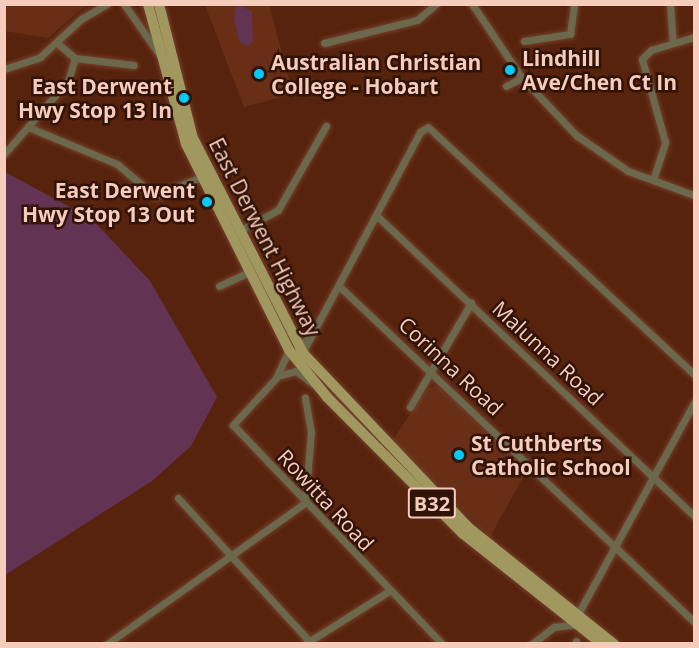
<!DOCTYPE html>
<html>
<head>
<meta charset="utf-8">
<style>
  body { margin:0 }
  #map { position:relative; width:699px; height:648px; overflow:hidden; background:#58230d; font-family:"Open Sans",sans-serif }
  div>[style] { position:absolute }
  .built>* { inset:0; background:#682f16 }
  .green>* { inset:0; background:#633353 }
  .roads { filter:drop-shadow(0 0 2px #74412c) drop-shadow(0 0 2px #74412c) }
  .minor>* { height:7px; margin:-3.5px; padding:0 3.5px; transform-origin:3.5px; border-radius:3.5px; background:#6b684c }
  .primary>* { height:10px; margin:-5px; padding:0 5px; transform-origin:5px; border-radius:5px; background:#a0985f }
  .dots>* { width:16px; height:16px; translate:-50% -50%; box-sizing:border-box; border:3px solid #311307; border-radius:50% }
  span { translate:-50% -50%; white-space:nowrap; text-align:center; line-height:1.15; -webkit-text-stroke:5px #311307; paint-order:stroke }
  .shield-label span { padding:2px 4px; background:#311307; border:2px solid; border-radius:4px; -webkit-text-stroke-width:0 }
  .shield-label { font-size:20px; color:#f6ccbc; font-weight:700 }
  .poi-label { font-size:21px; color:#f6ccbc; font-weight:700 }
  .left { translate:0 -50%; text-align:left }
  .right { translate:-100% -50%; text-align:right }
  .street-label { font-size:21px; color:#f6ccbc }
  .frame { position:absolute; inset:0; border:6px solid #f6ccbc; pointer-events:none }
</style>
</head>
<body>
<div id="map">
  <div class="built">
    <div style="clip-path:polygon(4px 5px,5px 4px,86px 5px,48px 38px,5px 31px)"></div>
    <div style="clip-path:polygon(205px 5px,269px 5px,293px 94px,244px 107px)"></div>
    <div style="clip-path:polygon(438px 386px,527px 470px,490px 537px,392px 441px,428px 388px)"></div>
  </div>
  <div class="green">
    <div style="clip-path:polygon(241px 6px,252px 12px,253px 42px,248px 46px,240px 42px,234px 20px,235px 8px)"></div>
    <div style="clip-path:polygon(5px 172px,92px 219px,150px 281px,217px 397px,191px 446px,152px 481px,5px 575px)"></div>
  </div>
  <div class="roads">
    <div class="minor">
      <div style="left:124px;top:4px;width:61px;rotate:55deg"></div>
      <div style="left:472px;top:4px;width:89px;rotate:56deg"></div>
      <div style="left:522px;top:78px;width:79px;rotate:46.5deg"></div>
      <div style="left:576px;top:135px;width:63px;rotate:34.7deg"></div>
      <div style="left:628px;top:171px;width:70px;rotate:20deg"></div>
      <div style="left:670px;top:4px;width:39px;rotate:86deg"></div>
      <div style="left:524px;top:41px;width:47px;rotate:-8.7deg"></div>
      <div style="left:570px;top:34px;width:30px;rotate:-82deg"></div>
      <div style="left:57px;top:43px;width:23px;rotate:40deg"></div>
      <div style="left:75px;top:58px;width:59px;rotate:6.8deg"></div>
      <div style="left:324px;top:43px;width:96px;rotate:-13.9deg"></div>
      <div style="left:417px;top:20px;width:25px;rotate:-40deg"></div>
      <div style="left:4px;top:69px;width:38px;rotate:-18deg"></div>
      <div style="left:40px;top:57px;width:56px;rotate:-42.8deg"></div>
      <div style="left:81px;top:19px;width:30px;rotate:-30deg"></div>
      <div style="left:506px;top:86px;width:18px;rotate:-27deg"></div>
      <div style="left:28px;top:127px;width:96px;rotate:22.6deg"></div>
      <div style="left:117px;top:164px;width:50px;rotate:40.1deg"></div>
      <div style="left:155px;top:196px;width:55px;rotate:-22.4deg"></div>
      <div style="left:4px;top:154px;width:97px;rotate:-48.8deg"></div>
      <div style="left:68px;top:81px;width:24px;rotate:-73deg"></div>
      <div style="left:653px;top:180px;width:40px;rotate:-72deg"></div>
      <div style="left:665px;top:142px;width:86px;rotate:-105.5deg"></div>
      <div style="left:642px;top:59px;width:13px;rotate:-45deg"></div>
      <div style="left:651px;top:50px;width:45px;rotate:-16.8deg"></div>
      <div style="left:376px;top:215px;width:438px;rotate:43.4deg"></div>
      <div style="left:239px;top:231px;width:44px;rotate:-28.3deg"></div>
      <div style="left:278px;top:210px;width:97px;rotate:-60.3deg"></div>
      <div style="left:219px;top:286px;width:35px;rotate:-25deg"></div>
      <div style="left:339px;top:286px;width:489px;rotate:43.4deg"></div>
      <div style="left:298px;top:349px;width:24px;rotate:-48deg"></div>
      <div style="left:289px;top:350px;width:31px;rotate:115deg"></div>
      <div style="left:276px;top:378px;width:64px;rotate:132.5deg"></div>
      <div style="left:233px;top:425px;width:303px;rotate:46.3deg"></div>
      <div style="left:301px;top:355px;width:253px;rotate:-61.9deg"></div>
      <div style="left:420px;top:132px;width:9px;rotate:-32deg"></div>
      <div style="left:428px;top:127px;width:363px;rotate:42.9deg"></div>
      <div style="left:281px;top:375px;width:16px;rotate:-15deg"></div>
      <div style="left:296px;top:371px;width:26px;rotate:37deg"></div>
      <div style="left:410px;top:407px;width:121px;rotate:-59.6deg"></div>
      <div style="left:178px;top:498px;width:198px;rotate:47.5deg"></div>
      <div style="left:579px;top:612px;width:239px;rotate:-61.2deg"></div>
      <div style="left:107px;top:644px;width:243px;rotate:-35.5deg"></div>
      <div style="left:305px;top:503px;width:71px;rotate:-85.2deg"></div>
      <div style="left:311px;top:432px;width:35px;rotate:-100deg"></div>
      <div style="left:305px;top:644px;width:99px;rotate:-32.2deg"></div>
      <div style="left:532px;top:644px;width:28px;rotate:-38deg"></div>
      <div style="left:554px;top:627px;width:23px;rotate:-7deg"></div>
      <div style="left:576px;top:644px;width:3px;rotate:-90deg"></div>
    </div>
    <div class="primary">
      <div style="left:148px;top:4px;width:145px;rotate:74.8deg"></div>
      <div style="left:186px;top:144px;width:230px;rotate:63.4deg"></div>
      <div style="left:289px;top:350px;width:60px;rotate:51deg"></div>
      <div style="left:327px;top:397px;width:192px;rotate:45.2deg"></div>
      <div style="left:462px;top:533px;width:179px;rotate:38.4deg"></div>
      <div style="left:159px;top:4px;width:138px;rotate:75.8deg"></div>
      <div style="left:193px;top:138px;width:242px;rotate:62.9deg"></div>
      <div style="left:303px;top:353px;width:240px;rotate:46.5deg"></div>
      <div style="left:468px;top:527px;width:187px;rotate:38.7deg"></div>
    </div>
  </div>
  <div class="dots">
    <div style="left:510px;top:70px;background:#00cbf8"></div>
    <div style="left:259px;top:74px;background:#00cbf8"></div>
    <div style="left:184px;top:98px;background:#00cbf8"></div>
    <div style="left:207px;top:202px;background:#00cbf8"></div>
    <div style="left:459px;top:455px;background:#00cbf8"></div>
  </div>
  <div class="shield-label">
    <span style="left:432px;top:503px">B32</span>
  </div>
  <div class="poi-label">
    <span class="left" style="left:522px;top:70px">Lindhill<br>Ave/Chen Ct In</span>
    <span class="left" style="left:271px;top:74px">Australian Christian<br>College - Hobart</span>
    <span class="right" style="left:172px;top:98px">East Derwent<br>Hwy Stop 13 In</span>
    <span class="right" style="left:195px;top:202px">East Derwent<br>Hwy Stop 13 Out</span>
    <span class="left" style="left:471px;top:455px">St Cuthberts<br>Catholic School</span>
  </div>
  <div class="street-label">
    <span style="left:265px;top:237px;rotate:63deg">East Derwent Highway</span>
    <span style="left:548px;top:353px;rotate:43deg">Malunna Road</span>
    <span style="left:451px;top:366px;rotate:43deg">Corinna Road</span>
    <span style="left:326px;top:500px;rotate:47deg">Rowitta Road</span>
  </div>
  <div class="frame"></div>
</div>
</body>
</html>
